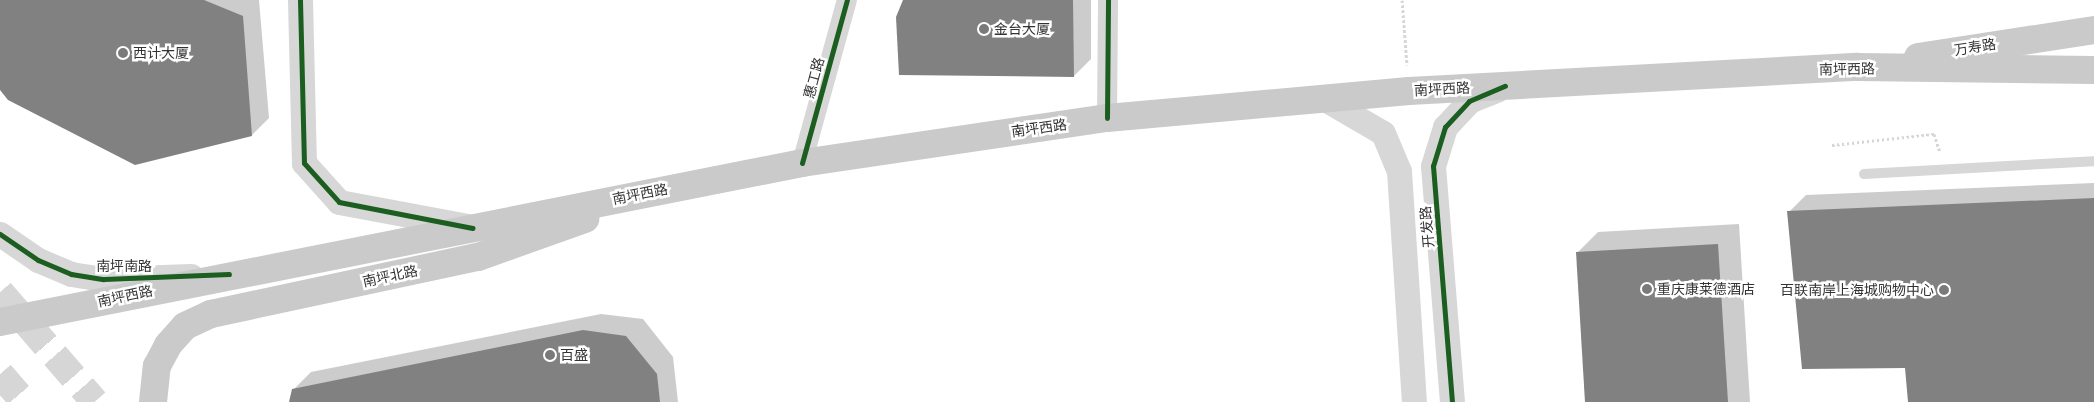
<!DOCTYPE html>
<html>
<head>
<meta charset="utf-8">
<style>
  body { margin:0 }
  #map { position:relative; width:2094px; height:402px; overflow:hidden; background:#fff; font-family:"Exo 2","Noto Sans SC",sans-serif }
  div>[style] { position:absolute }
  .shadow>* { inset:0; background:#0003 }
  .building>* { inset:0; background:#818181 }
  .trunk-tunnel>* { height:28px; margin-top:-14px; transform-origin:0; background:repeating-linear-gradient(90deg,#d6d6d6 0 28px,transparent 0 42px) }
  .path>* { height:3px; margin-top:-1.5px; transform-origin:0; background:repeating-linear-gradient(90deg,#d6d6d6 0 2.5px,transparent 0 5px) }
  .service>* { height:10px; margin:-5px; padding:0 5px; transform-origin:5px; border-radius:5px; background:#d7d7d7 }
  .minor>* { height:20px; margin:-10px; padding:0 10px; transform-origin:10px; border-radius:10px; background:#d7d7d7 }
  .tertiary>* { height:25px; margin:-12.5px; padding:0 12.5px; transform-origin:12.5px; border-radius:12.5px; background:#d7d7d7 }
  .primary>* { height:28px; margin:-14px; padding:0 14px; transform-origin:14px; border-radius:14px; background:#cacaca }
  .cycleway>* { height:5px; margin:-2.5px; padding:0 2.5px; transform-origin:2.5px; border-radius:2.5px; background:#1b5e20 }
  .dots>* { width:14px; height:14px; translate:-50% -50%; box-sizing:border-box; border:2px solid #fff; border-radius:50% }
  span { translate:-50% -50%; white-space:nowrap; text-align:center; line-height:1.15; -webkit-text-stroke:5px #fff; paint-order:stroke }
  .poi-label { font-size:14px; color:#333 }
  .left { translate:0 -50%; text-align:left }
  .right { translate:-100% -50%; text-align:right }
  .street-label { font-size:14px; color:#333 }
</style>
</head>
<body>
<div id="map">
  <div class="shadow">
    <div style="clip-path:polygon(0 0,259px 0,269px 118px,252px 135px,0 87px)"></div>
    <div style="clip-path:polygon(904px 0,1091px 0,1091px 59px,1074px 76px)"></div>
    <div style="clip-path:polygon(2094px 183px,2094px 402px,1909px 402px,1906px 367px,1789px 212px,1806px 195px)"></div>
    <div style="clip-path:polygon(1739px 224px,1750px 402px,1586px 402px,1577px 253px,1598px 232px)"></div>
    <div style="clip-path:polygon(601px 314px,643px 319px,673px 357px,678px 402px,290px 402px,294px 389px,311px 372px)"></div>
  </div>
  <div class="building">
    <div style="clip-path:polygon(0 0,204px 0,243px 16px,252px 136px,135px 165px,8px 100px,0 90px)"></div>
    <div style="clip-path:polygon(903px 0,1073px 0,1074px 77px,899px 75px,896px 17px)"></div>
    <div style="clip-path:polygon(2094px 198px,2094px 402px,1908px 402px,1905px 368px,1802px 369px,1787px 211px)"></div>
    <div style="clip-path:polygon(1718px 244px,1728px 402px,1585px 402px,1576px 252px)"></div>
    <div style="clip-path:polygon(583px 330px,626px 336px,657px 374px,660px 402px,289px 402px,292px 389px)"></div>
  </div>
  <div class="trunk-tunnel">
    <div style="left:0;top:292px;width:145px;rotate:49.2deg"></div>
    <div style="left:0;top:374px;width:37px;rotate:49deg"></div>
  </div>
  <div class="path">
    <div style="left:1402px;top:0;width:65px;rotate:85.6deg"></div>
    <div style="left:1832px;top:145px;width:103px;rotate:-6.2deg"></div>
    <div style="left:1934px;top:134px;width:19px;rotate:72deg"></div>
  </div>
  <div class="service">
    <div style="left:1864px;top:174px;width:230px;rotate:-3.2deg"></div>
  </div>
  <div class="minor">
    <div style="left:1107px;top:118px;width:118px;rotate:-89.5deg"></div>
    <div style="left:802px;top:163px;width:169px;rotate:-74.6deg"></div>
  </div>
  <div class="tertiary">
    <div style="left:300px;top:0;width:163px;rotate:88.6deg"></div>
    <div style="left:304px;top:163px;width:52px;rotate:48.1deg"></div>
    <div style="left:339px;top:202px;width:135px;rotate:10.6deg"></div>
    <div style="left:1323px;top:98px;width:69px;rotate:30.3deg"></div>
    <div style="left:1383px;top:133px;width:41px;rotate:67.2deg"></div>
    <div style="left:1399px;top:171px;width:231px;rotate:86.3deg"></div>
    <div style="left:0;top:234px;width:46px;rotate:34.4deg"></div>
    <div style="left:38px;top:260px;width:36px;rotate:23deg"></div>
    <div style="left:71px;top:274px;width:33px;rotate:9deg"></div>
    <div style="left:104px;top:279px;width:87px;rotate:-2deg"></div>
    <div style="left:1452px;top:402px;width:237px;rotate:-94.6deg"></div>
    <div style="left:1433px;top:166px;width:41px;rotate:-72.9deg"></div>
    <div style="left:1445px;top:127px;width:35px;rotate:-47deg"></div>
    <div style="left:1469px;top:101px;width:31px;rotate:-22deg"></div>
  </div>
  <div class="primary">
    <div style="left:1918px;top:57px;width:178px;rotate:-8.7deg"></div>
    <div style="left:0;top:322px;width:818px;rotate:-11.21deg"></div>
    <div style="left:802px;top:163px;width:308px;rotate:-8.4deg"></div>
    <div style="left:1107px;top:118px;width:303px;rotate:-5.1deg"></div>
    <div style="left:1409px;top:91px;width:449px;rotate:-3.1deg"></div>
    <div style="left:1857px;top:67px;width:237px;rotate:0.7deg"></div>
    <div style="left:153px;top:402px;width:36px;rotate:-84deg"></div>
    <div style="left:157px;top:366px;width:24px;rotate:-62deg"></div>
    <div style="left:168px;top:345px;width:25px;rotate:-48deg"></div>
    <div style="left:185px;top:326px;width:29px;rotate:-25deg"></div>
    <div style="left:211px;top:314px;width:273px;rotate:-12.1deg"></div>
    <div style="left:478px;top:257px;width:114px;rotate:-19.6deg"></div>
  </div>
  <div class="cycleway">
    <div style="left:300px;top:0;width:163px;rotate:88.6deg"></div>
    <div style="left:304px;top:163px;width:52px;rotate:48.1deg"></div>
    <div style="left:339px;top:202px;width:136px;rotate:11deg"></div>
    <div style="left:1107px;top:118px;width:118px;rotate:-89.5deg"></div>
    <div style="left:802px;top:163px;width:169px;rotate:-74.6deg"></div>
    <div style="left:0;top:234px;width:46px;rotate:34.4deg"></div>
    <div style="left:38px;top:260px;width:36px;rotate:23deg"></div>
    <div style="left:71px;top:274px;width:33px;rotate:9deg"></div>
    <div style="left:104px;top:279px;width:125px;rotate:-2.3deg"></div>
    <div style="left:1452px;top:402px;width:237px;rotate:-94.6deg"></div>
    <div style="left:1433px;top:166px;width:41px;rotate:-72.9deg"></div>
    <div style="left:1445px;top:127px;width:35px;rotate:-47deg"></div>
    <div style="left:1469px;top:101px;width:39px;rotate:-23deg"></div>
  </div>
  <div class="dots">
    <div style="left:984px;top:29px;background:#7a7a7a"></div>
    <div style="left:123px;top:53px;background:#7a7a7a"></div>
    <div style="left:1647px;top:289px;background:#7a7a7a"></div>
    <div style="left:1944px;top:290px;background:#7a7a7a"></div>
    <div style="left:550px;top:355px;background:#7a7a7a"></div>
  </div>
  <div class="poi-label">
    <span class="left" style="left:994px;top:29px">金台大厦</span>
    <span class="left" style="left:133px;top:53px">西计大厦</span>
    <span class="left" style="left:1657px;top:289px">重庆康莱德酒店</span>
    <span class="right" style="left:1934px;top:290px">百联南岸上海城购物中心</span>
    <span class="left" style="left:560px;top:355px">百盛</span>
  </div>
  <div class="street-label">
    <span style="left:1975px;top:47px;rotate:-9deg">万寿路</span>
    <span style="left:1847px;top:69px;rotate:-1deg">南坪西路</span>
    <span style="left:814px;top:78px;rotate:-75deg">惠工路</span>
    <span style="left:1442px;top:89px;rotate:-3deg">南坪西路</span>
    <span style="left:1039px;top:128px;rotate:-8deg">南坪西路</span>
    <span style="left:640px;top:194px;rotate:-11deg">南坪西路</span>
    <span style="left:1427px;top:227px;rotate:-95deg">开发路</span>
    <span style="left:124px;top:266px">南坪南路</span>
    <span style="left:390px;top:276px;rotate:-12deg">南坪北路</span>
    <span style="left:125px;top:296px;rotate:-12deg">南坪西路</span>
  </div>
</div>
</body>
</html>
